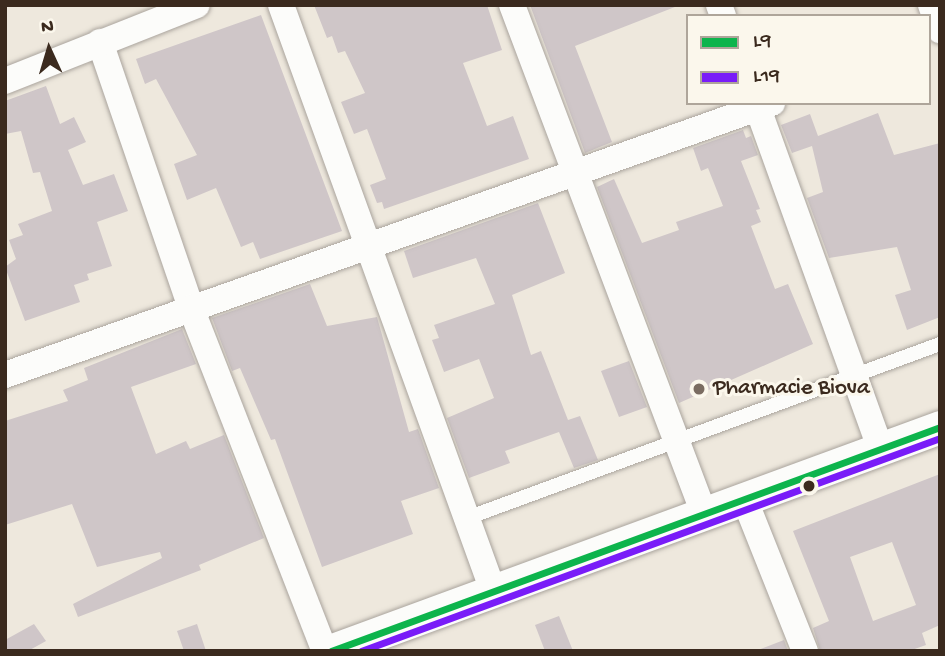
<!DOCTYPE html>
<html>
<head>
<meta charset="utf-8">
<style>
  body { margin:0 }
  #map { position:relative; width:945px; height:656px; overflow:hidden; background:#eee8dd; font-family:"Gochi Hand",sans-serif }
  div>[style] { position:absolute }
  .building>* { inset:0; background:#cfc6c8 }
  .roads { filter:drop-shadow(0 0 2px #aaa49d) drop-shadow(0 0 2px #aaa49d) }
  .service>* { height:14px; margin:-7px; padding:0 7px; transform-origin:7px; border-radius:7px; background:#fcfcfa }
  .minor>* { height:26px; margin:-13px; padding:0 13px; transform-origin:13px; border-radius:13px; background:#fcfcfa }
  .tertiary>* { height:33px; margin:-16.5px; padding:0 16.5px; transform-origin:16.5px; border-radius:16.5px; background:#fcfcfa }
  .bus-1>* { height:7px; margin:-3.5px; padding:0 3.5px; transform-origin:3.5px; border-radius:3.5px; background:#0db44c }
  .bus-2>* { height:7px; margin:-3.5px; padding:0 3.5px; transform-origin:3.5px; border-radius:3.5px; background:#791cf8 }
  .dots>* { width:19px; height:19px; translate:-50% -50%; box-sizing:border-box; border:4px solid #fbf7ec; border-radius:50% }
  span { translate:-50% -50%; white-space:nowrap; text-align:center; line-height:1.15; -webkit-text-stroke:6px #fbf7ec; paint-order:stroke }
  .poi-label { font-size:23px; color:#3b2a1e }
  .left { translate:0 -50%; text-align:left }
  .frame { position:absolute; inset:0; border:7px solid #3b2a1e; pointer-events:none }
  .legend { position:absolute; left:686px; top:14px; width:245px; height:91px; box-sizing:border-box; background:#fbf7ec; border:2px solid #aea59a; margin:0; padding:9px 12px; list-style:none; font-size:21px; color:#3b2a1e }
  .legend li { display:flex; align-items:center; gap:14px; height:35px }
  .legend b { width:35px; border:2px solid #aea59a }
  .north { position:absolute; left:14px; top:14px; width:70px; height:70px; -webkit-text-stroke:5px #fbf7ec; paint-order:stroke; rotate:356deg; font-size:19px; font-weight:700; line-height:28px; text-align:center; color:#3b2a1e }
  .north::after { content:''; display:block; margin:auto; width:24px; height:32px; background:#3b2a1e; clip-path:polygon(50% 0,100% 100%,50% 72%,0 100%) }
</style>
</head>
<body>
<div id="map">
  <div class="building">
    <div style="clip-path:polygon(314px 5px,487px 5px,502px 50px,463px 63px,487px 126px,513px 116px,529px 159px,384px 209px,382px 202px,377px 203px,370px 185px,386px 179px,367px 129px,354px 134px,341px 102px,365px 93px,345px 51px,338px 53px,332px 36px,327px 38px)"></div>
    <div style="clip-path:polygon(530px 5px,680px 5px,575px 46px,612px 142px,585px 153px)"></div>
    <div style="clip-path:polygon(261px 15px,342px 231px,260px 259px,253px 242px,241px 247px,216px 188px,187px 200px,174px 164px,197px 155px,156px 79px,145px 84px,136px 59px)"></div>
    <div style="clip-path:polygon(46px 86px,60px 124px,74px 117px,86px 142px,68px 150px,83px 185px,114px 174px,128px 211px,97px 222px,112px 266px,87px 274px,89px 280px,74px 285px,80px 302px,25px 321px,5px 267px,16px 259px,9px 240px,23px 235px,18px 224px,52px 211px,40px 172px,33px 173px,21px 131px,5px 134px,5px 101px)"></div>
    <div style="clip-path:polygon(878px 113px,894px 155px,940px 143px,940px 317px,907px 330px,895px 295px,911px 290px,897px 247px,829px 258px,807px 198px,823px 192px,812px 146px,792px 153px,781px 125px,810px 114px,818px 136px)"></div>
    <div style="clip-path:polygon(743px 130px,746px 138px,751px 136px,758px 155px,741px 161px,760px 209px,756px 210px,761px 222px,751px 226px,775px 289px,788px 284px,813px 344px,679px 403px,597px 187px,614px 179px,642px 243px,679px 230px,676px 222px,723px 206px,708px 168px,701px 171px,693px 148px)"></div>
    <div style="clip-path:polygon(538px 203px,565px 273px,512px 295px,531px 355px,541px 351px,568px 420px,580px 416px,598px 460px,574px 468px,559px 432px,505px 451px,510px 463px,469px 478px,447px 418px,494px 398px,479px 359px,444px 372px,432px 340px,439px 338px,434px 325px,495px 304px,476px 258px,413px 278px,404px 251px)"></div>
    <div style="clip-path:polygon(310px 284px,327px 326px,377px 317px,409px 432px,418px 429px,439px 488px,401px 501px,413px 534px,322px 567px,275px 439px,271px 440px,240px 368px,232px 371px,212px 318px)"></div>
    <div style="clip-path:polygon(182px 329px,196px 364px,131px 387px,156px 454px,186px 441px,190px 449px,224px 435px,264px 538px,199px 565px,201px 570px,78px 617px,73px 604px,162px 558px,160px 552px,97px 567px,72px 504px,5px 525px,5px 421px,68px 401px,63px 390px,88px 380px,84px 368px)"></div>
    <div style="clip-path:polygon(629px 361px,647px 407px,619px 417px,601px 371px)"></div>
    <div style="clip-path:polygon(evenodd,940px 474px,940px 625px,922px 633px,926px 645px,909px 651px,820px 651px,813px 628px,829px 621px,793px 531px,940px 474px,892px 542px,916px 605px,873px 621px,850px 557px,892px 542px)"></div>
    <div style="clip-path:polygon(559px 616px,573px 651px,545px 651px,535px 625px)"></div>
    <div style="clip-path:polygon(34px 624px,46px 641px,28px 651px,5px 651px,5px 640px)"></div>
    <div style="clip-path:polygon(197px 624px,206px 651px,184px 651px,177px 631px)"></div>
    <div style="clip-path:polygon(784px 640px,788px 651px,759px 651px,758px 650px)"></div>
  </div>
  <div class="roads">
    <div class="service">
      <div style="left:467px;top:518px;width:504px;rotate:-20.2deg"></div>
    </div>
    <div class="minor">
      <div style="left:281px;top:5px;width:620px;rotate:70.1deg"></div>
      <div style="left:512px;top:5px;width:541px;rotate:69.32deg"></div>
      <div style="left:719px;top:5px;width:12px;rotate:70deg"></div>
      <div style="left:931px;top:5px;width:27px;rotate:70deg"></div>
      <div style="left:100px;top:42px;width:281px;rotate:71.1deg"></div>
      <div style="left:191px;top:308px;width:368px;rotate:68.7deg"></div>
      <div style="left:5px;top:81px;width:206px;rotate:-21.6deg"></div>
      <div style="left:756px;top:103px;width:367px;rotate:70.2deg"></div>
      <div style="left:5px;top:375px;width:814px;rotate:-19.53deg"></div>
      <div style="left:744px;top:498px;width:165px;rotate:68.3deg"></div>
    </div>
    <div class="tertiary">
      <div style="left:330px;top:651px;width:650px;rotate:-20.16deg"></div>
    </div>
  </div>
  <div class="bus-1">
    <div style="left:331px;top:651px;width:649px;rotate:-20.19deg"></div>
  </div>
  <div class="bus-2">
    <div style="left:361px;top:651px;width:617px;rotate:-20.2deg"></div>
  </div>
  <div class="dots">
    <div style="left:699px;top:389px;background:#7a6c61"></div>
    <div style="left:809px;top:486px;background:#3b2a1e"></div>
  </div>
  <div class="poi-label">
    <span class="left" style="left:713px;top:389px">Pharmacie Biova</span>
  </div>
  <div class="frame"></div>
  <ul class="legend">
  <li><b style="height:9px;background:#0db44c"></b>L9</li>
  <li><b style="height:9px;background:#791cf8"></b>L19</li>
  </ul>
  <div class="north">N</div>
</div>
</body>
</html>
